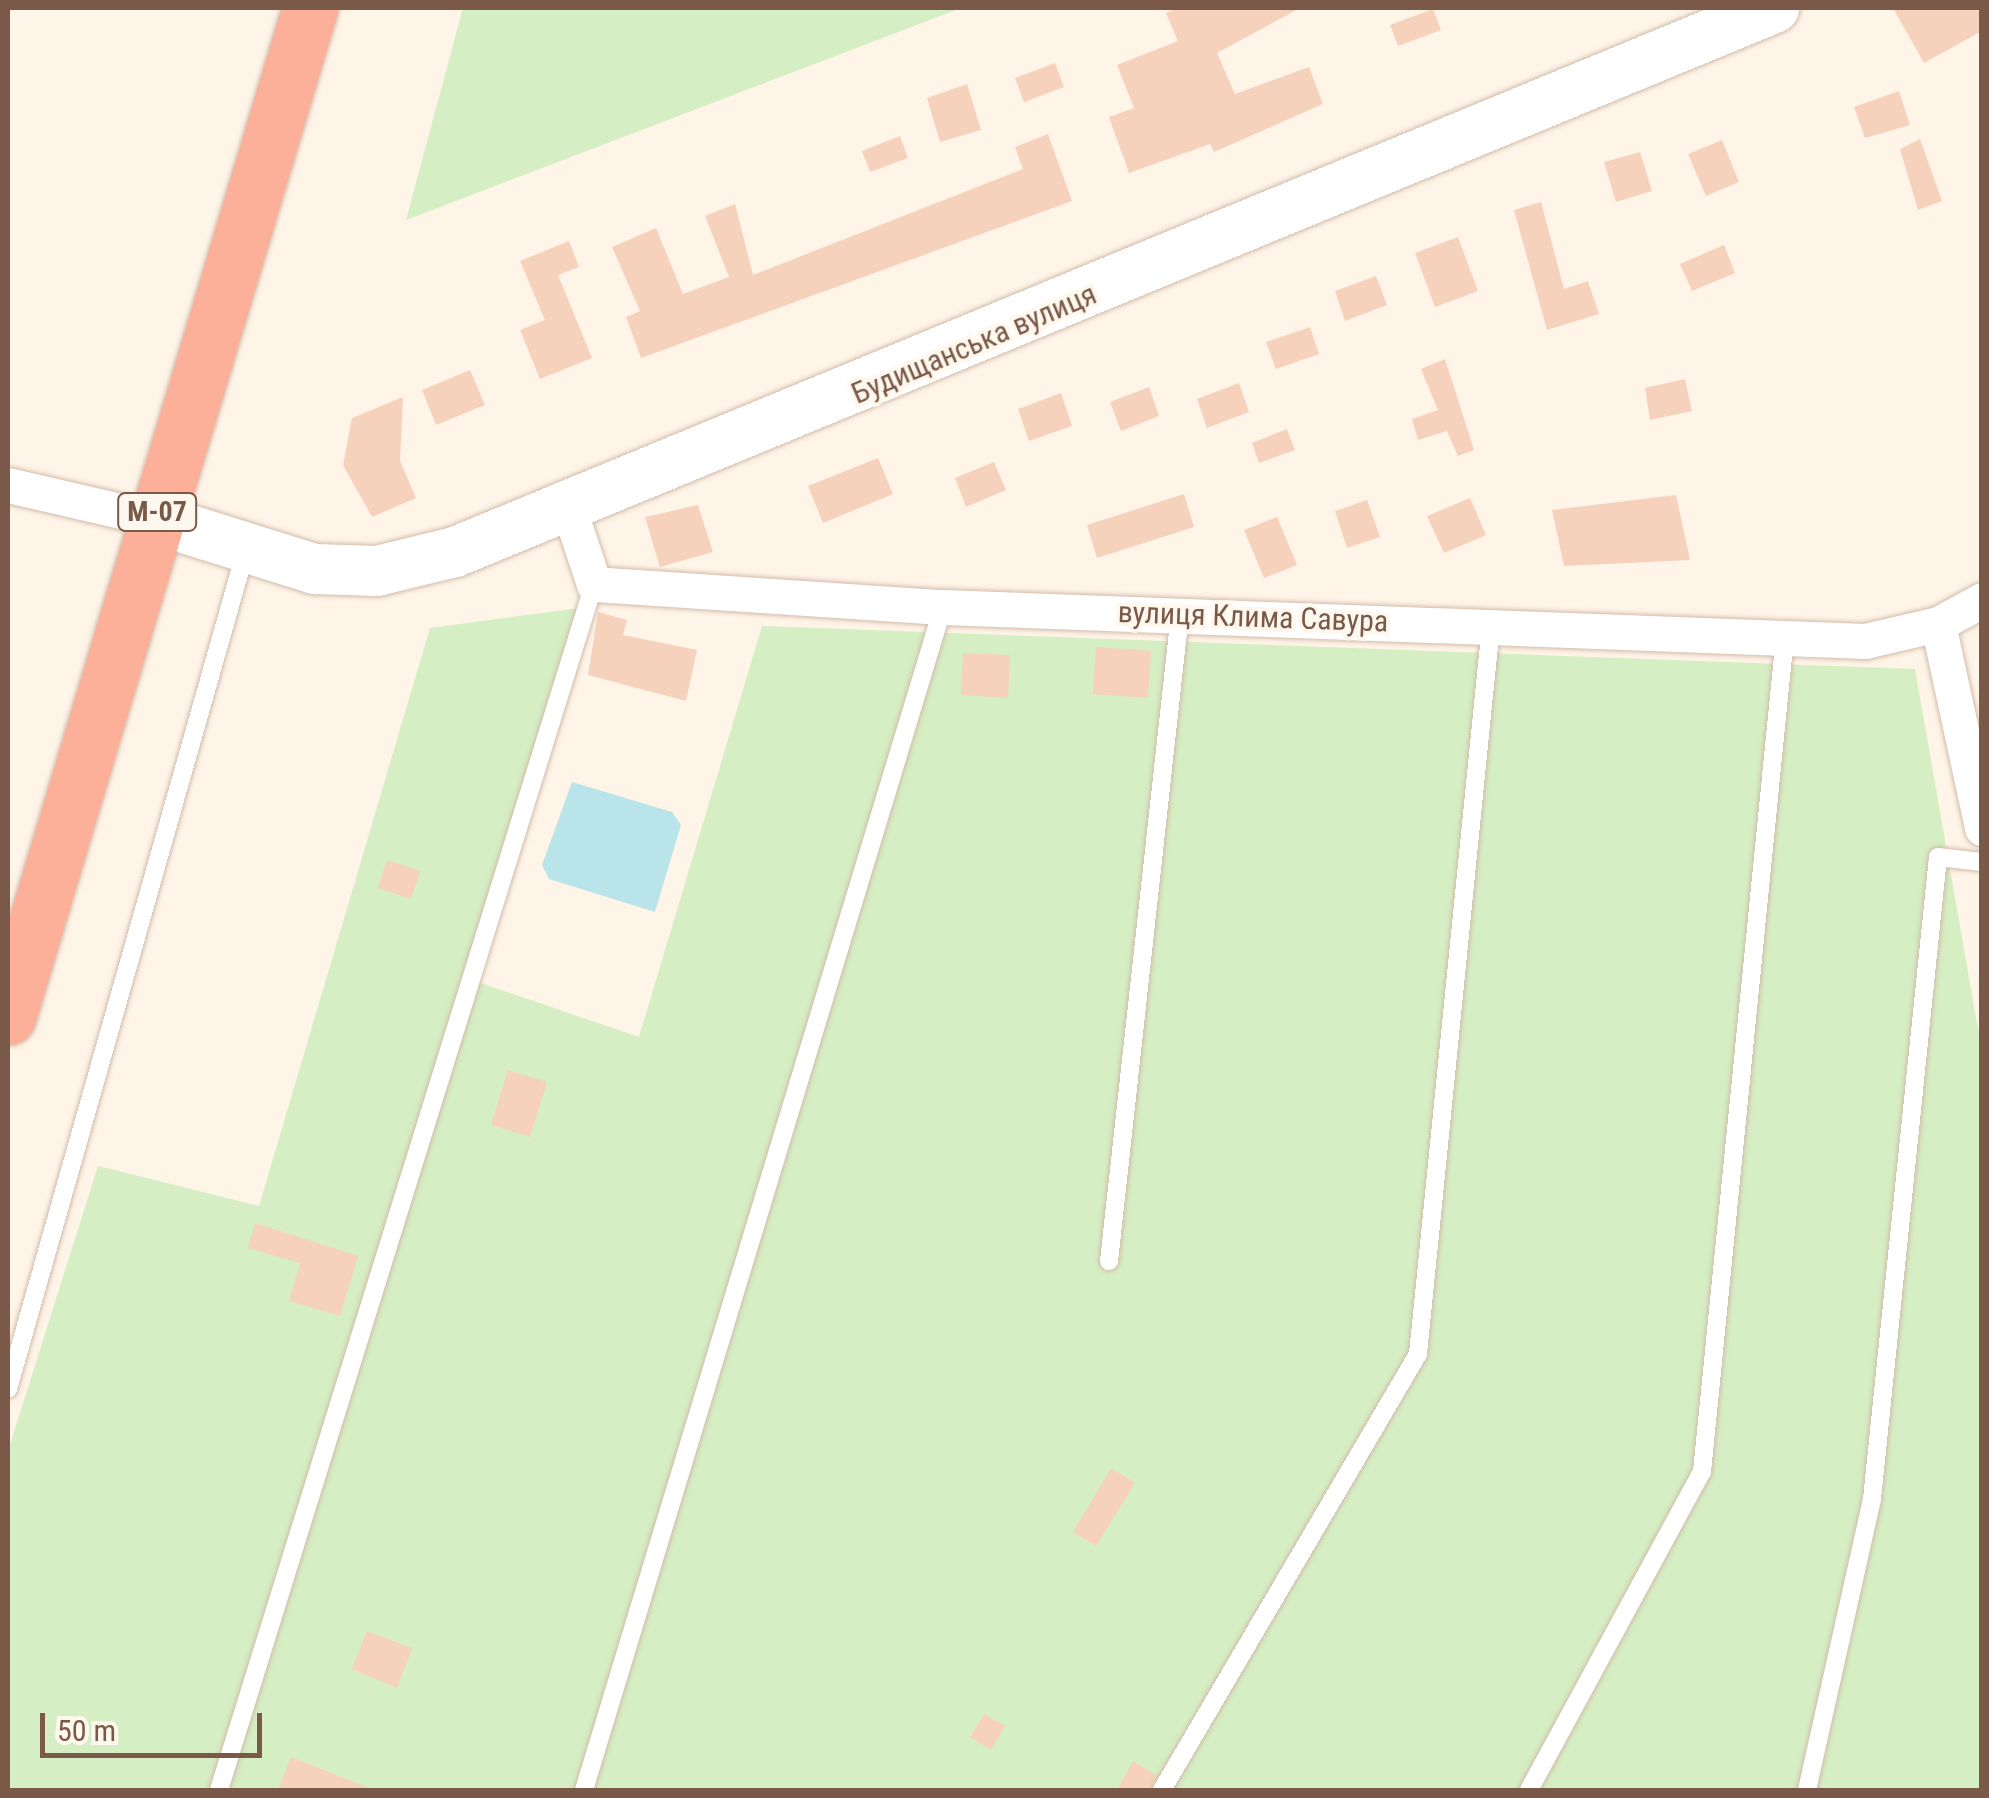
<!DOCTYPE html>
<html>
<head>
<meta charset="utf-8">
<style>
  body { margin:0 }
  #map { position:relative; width:1989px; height:1798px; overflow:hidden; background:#fef4e7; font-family:"Roboto Condensed",sans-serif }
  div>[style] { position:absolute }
  .green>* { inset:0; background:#d5eec3 }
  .water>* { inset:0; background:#b9e4ea }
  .building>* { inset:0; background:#f6d1bc }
  .roads { filter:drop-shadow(0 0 2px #d2bbab) drop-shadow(0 0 2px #d2bbab) }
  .lane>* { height:18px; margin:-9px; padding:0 9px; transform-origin:9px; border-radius:9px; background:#fff }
  .street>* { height:35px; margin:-17.5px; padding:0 17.5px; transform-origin:17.5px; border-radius:17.5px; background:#fff }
  .secondary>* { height:50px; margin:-25px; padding:0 25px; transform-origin:25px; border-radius:25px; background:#fff }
  .highway>* { height:55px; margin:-27.5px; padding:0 27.5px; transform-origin:27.5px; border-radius:27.5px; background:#fdb099 }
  span { translate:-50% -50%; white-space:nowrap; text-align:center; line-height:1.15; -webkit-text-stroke:8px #fff8ef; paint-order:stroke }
  .shield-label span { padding:2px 8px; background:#fff8ef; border:2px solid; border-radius:8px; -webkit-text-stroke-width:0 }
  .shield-label { font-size:28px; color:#7b5948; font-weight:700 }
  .street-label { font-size:30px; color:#7b5948 }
  .frame { position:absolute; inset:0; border:10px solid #7b5948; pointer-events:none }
  .scale { position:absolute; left:40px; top:1713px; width:222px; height:45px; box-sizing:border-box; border:5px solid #7b5948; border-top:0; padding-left:12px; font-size:30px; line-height:35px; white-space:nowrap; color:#7b5948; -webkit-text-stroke:8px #fff8ef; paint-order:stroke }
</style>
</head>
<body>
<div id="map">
  <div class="green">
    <div style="clip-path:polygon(463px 8px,961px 8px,406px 220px)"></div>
    <div style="clip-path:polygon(580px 608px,463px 977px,639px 1037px,762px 626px,1915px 669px,1981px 1046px,1981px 1790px,8px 1790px,8px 1451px,98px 1166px,259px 1206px,430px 628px)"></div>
  </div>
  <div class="water">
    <div style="clip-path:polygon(572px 782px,672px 812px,681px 825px,655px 912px,549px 879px,542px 865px)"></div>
  </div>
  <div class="building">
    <div style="clip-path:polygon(1178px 8px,1300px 8px,1217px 53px,1235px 94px,1309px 67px,1323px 104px,1214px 152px,1210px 144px,1129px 173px,1109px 117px,1134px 108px,1117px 65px,1178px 41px,1166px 13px)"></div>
    <div style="clip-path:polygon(1893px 8px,1982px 8px,1982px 31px,1924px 63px)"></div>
    <div style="clip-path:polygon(1433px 9px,1441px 30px,1398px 46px,1390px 25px)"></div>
    <div style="clip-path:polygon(1055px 63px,1064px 87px,1024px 102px,1015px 78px)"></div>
    <div style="clip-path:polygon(967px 84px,981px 130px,940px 142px,927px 98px)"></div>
    <div style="clip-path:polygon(1899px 91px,1910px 125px,1865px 138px,1854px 107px)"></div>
    <div style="clip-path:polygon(1048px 134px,1072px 201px,641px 358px,626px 317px,640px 311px,612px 247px,656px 228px,683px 294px,729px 277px,705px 216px,735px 204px,753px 275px,1023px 169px,1015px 147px)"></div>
    <div style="clip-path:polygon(900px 136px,908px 158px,870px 172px,862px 151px)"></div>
    <div style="clip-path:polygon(1920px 139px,1942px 201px,1918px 210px,1900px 149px)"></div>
    <div style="clip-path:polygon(1722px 140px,1739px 182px,1706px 196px,1688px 154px)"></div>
    <div style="clip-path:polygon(1640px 152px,1652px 191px,1616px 202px,1604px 162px)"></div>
    <div style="clip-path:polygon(1541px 202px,1564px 289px,1588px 281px,1599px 314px,1547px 330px,1514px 210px)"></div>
    <div style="clip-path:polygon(1458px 237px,1478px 291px,1435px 307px,1415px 253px)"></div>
    <div style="clip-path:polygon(569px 241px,579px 267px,558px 275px,592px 358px,540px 379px,520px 330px,545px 320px,520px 261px)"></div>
    <div style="clip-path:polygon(1724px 245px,1735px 273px,1692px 291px,1680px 264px)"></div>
    <div style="clip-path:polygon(1376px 276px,1387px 305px,1345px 321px,1335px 291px)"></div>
    <div style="clip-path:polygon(1310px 327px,1319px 354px,1276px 369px,1266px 342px)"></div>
    <div style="clip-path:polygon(1445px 359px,1474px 450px,1458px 456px,1447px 431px,1418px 440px,1412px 419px,1438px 410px,1421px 369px)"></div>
    <div style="clip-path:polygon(470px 370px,485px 405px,436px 425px,422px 390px)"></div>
    <div style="clip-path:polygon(1685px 379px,1692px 411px,1650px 420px,1645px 388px)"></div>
    <div style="clip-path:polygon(1239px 383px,1249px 412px,1207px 428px,1197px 399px)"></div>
    <div style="clip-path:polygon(1149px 387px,1159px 416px,1121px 431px,1110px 402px)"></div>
    <div style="clip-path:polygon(1061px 393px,1072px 426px,1029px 441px,1018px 409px)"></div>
    <div style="clip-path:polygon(403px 397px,400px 461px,416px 498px,372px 517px,343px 465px,352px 418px)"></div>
    <div style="clip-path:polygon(1287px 429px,1295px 450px,1259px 463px,1252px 443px)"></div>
    <div style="clip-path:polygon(878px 458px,893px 494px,823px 523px,808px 486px)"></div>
    <div style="clip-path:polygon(994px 462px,1006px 490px,966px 507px,955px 478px)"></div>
    <div style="clip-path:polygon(1184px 494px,1194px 527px,1097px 558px,1087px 525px)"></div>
    <div style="clip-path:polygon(1676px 495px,1690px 560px,1564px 566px,1552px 510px)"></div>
    <div style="clip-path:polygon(1470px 498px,1486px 535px,1444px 553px,1427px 516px)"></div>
    <div style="clip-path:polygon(1367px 500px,1380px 537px,1347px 548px,1335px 511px)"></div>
    <div style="clip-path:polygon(698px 505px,713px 552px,660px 567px,645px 517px)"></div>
    <div style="clip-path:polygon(1277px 517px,1297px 565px,1264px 578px,1244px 530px)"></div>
    <div style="clip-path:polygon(598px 612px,627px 620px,623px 635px,697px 650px,686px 701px,588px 675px)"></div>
    <div style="clip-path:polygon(1096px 647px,1151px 651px,1148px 698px,1093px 694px)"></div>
    <div style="clip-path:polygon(963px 653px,1010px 655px,1008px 698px,961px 695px)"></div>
    <div style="clip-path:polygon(387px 860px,420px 871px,411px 899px,378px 888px)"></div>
    <div style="clip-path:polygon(508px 1070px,547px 1082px,530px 1137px,491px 1125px)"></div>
    <div style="clip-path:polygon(255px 1223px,358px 1256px,340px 1316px,289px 1301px,300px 1263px,248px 1248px)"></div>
    <div style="clip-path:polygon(1111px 1468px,1135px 1483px,1096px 1546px,1073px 1532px)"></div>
    <div style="clip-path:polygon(367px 1631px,412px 1648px,397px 1688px,352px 1669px)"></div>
    <div style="clip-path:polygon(984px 1714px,1005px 1726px,991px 1750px,970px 1737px)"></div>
    <div style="clip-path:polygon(291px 1757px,372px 1789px,372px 1790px,278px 1790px)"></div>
    <div style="clip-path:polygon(1133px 1761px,1156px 1775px,1150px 1790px,1117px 1790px)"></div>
  </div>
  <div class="roads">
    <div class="lane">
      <div style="left:1109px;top:1261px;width:651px;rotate:-83.74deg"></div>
      <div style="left:8px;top:1389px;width:869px;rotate:-74.17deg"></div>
      <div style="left:219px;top:1790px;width:1263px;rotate:-72.73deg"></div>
      <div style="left:584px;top:1790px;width:1236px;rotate:-73.12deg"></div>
      <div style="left:1162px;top:1790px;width:506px;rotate:-59.58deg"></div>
      <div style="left:1418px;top:1354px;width:733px;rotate:-84.28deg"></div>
      <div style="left:1529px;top:1790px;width:362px;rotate:-61.5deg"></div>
      <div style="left:1702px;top:1472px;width:840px;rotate:-84.33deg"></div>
      <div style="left:1807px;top:1790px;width:298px;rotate:-77.4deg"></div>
      <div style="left:1872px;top:1499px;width:645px;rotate:-84.13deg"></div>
      <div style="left:1938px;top:857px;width:44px;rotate:6.5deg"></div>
    </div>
    <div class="street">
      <div style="left:8px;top:485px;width:151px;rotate:13deg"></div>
      <div style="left:570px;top:512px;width:76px;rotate:71.6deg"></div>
      <div style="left:594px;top:584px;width:350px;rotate:3.8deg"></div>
      <div style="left:943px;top:607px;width:923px;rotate:2.11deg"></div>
      <div style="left:1865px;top:641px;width:75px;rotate:-13.1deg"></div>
      <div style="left:1938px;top:624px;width:50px;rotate:-28.6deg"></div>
      <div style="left:1938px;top:624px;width:209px;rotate:77.8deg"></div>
    </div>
    <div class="secondary">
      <div style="left:155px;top:519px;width:168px;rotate:17.4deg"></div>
      <div style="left:315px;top:569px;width:62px;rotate:1.8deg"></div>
      <div style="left:377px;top:571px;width:80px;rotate:-13.7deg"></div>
      <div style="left:455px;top:552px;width:1427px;rotate:-22.41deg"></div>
    </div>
    <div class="highway">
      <div style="left:8px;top:1017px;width:1053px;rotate:-73.34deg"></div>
    </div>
  </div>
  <div class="shield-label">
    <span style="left:157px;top:512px">М-07</span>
  </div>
  <div class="street-label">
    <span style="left:974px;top:344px;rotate:-23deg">Будищанська вулиця</span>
    <span style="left:1253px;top:617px;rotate:2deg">вулиця Клима Савура</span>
  </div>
  <div class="frame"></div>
  <div class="scale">50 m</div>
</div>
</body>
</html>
